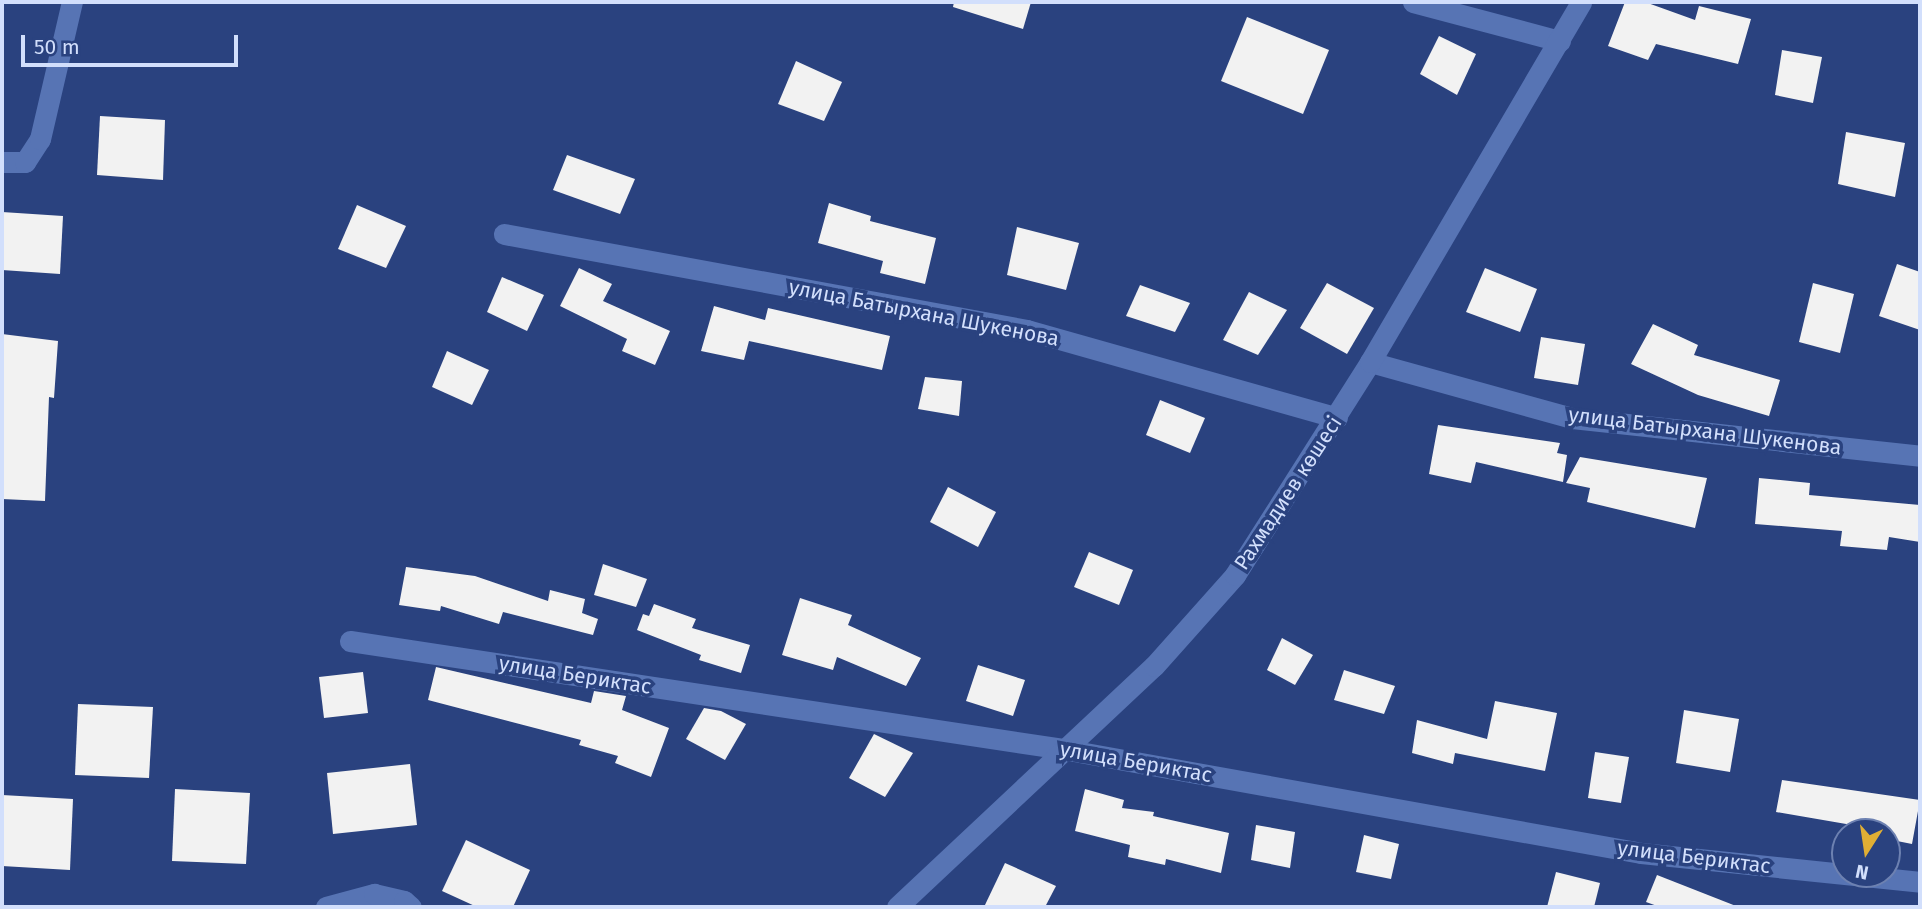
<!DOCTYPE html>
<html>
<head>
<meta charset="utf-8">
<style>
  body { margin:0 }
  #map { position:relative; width:1922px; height:909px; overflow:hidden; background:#2a427f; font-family:"Fira Sans",sans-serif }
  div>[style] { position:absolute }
  .building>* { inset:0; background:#f2f2f2 }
  .minor>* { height:21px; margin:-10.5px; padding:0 10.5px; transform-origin:10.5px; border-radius:10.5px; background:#5774b4 }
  span { translate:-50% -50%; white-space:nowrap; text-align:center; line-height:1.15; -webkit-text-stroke:7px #2a427f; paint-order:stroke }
  .street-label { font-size:21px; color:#d2dffc }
  .frame { position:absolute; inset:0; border:4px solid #d2dffc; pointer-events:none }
  .north { position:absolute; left:1831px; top:818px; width:70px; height:70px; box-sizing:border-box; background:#2a427f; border:2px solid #6d81b1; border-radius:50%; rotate:192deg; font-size:19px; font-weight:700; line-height:28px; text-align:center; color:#d2dffc }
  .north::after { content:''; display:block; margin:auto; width:24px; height:32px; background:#e1af34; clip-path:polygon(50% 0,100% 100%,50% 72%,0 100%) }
  .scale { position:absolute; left:21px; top:35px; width:217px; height:32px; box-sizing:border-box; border:4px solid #d2dffc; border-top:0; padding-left:9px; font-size:21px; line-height:24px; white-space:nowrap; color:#d2dffc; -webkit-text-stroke:5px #2a427f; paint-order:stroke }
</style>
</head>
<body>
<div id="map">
  <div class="building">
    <div style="clip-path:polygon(954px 2px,1031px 2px,1023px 29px,953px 7px)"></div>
    <div style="clip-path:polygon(1625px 2px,1645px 2px,1695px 20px,1699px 6px,1751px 19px,1738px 64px,1656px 44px,1648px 60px,1608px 46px)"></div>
    <div style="clip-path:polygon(1247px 17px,1329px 50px,1303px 114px,1221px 81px)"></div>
    <div style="clip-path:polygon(1439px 36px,1476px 54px,1457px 95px,1420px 74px)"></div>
    <div style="clip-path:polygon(1782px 50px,1822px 57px,1813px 103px,1775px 95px)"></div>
    <div style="clip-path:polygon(796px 61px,842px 82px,824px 121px,778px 104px)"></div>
    <div style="clip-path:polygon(100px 116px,165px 120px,163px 180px,97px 175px)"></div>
    <div style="clip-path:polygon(1846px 132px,1905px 143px,1895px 197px,1838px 184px)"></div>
    <div style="clip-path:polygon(567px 155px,635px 179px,620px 214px,553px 190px)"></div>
    <div style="clip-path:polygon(829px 203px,871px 216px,870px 221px,936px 238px,925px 284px,880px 273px,883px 261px,818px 243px)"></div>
    <div style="clip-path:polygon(357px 205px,406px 226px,386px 268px,338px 249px)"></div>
    <div style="clip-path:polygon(2px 212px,63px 216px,60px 274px,2px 270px)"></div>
    <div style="clip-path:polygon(1017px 227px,1079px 243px,1066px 290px,1007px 275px)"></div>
    <div style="clip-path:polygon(1897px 264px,1920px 272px,1920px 330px,1879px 316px)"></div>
    <div style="clip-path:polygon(579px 268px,612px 284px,603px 301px,670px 331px,655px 365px,622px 351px,627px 339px,560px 306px)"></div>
    <div style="clip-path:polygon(1485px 268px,1537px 289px,1520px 332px,1466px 312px)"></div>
    <div style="clip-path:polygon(502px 277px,544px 295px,527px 331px,487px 312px)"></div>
    <div style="clip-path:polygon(1327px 283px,1374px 308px,1347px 354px,1300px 328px)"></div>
    <div style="clip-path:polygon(1813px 283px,1854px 294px,1840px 353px,1799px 342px)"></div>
    <div style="clip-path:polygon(1140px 285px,1190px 303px,1175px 332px,1126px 316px)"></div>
    <div style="clip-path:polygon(1249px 292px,1287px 310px,1258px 355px,1223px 340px)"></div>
    <div style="clip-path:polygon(714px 306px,765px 320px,768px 308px,890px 336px,882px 370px,749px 341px,744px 360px,701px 351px)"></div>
    <div style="clip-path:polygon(1653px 324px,1698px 345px,1694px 355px,1780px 380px,1769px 416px,1698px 395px,1631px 364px)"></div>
    <div style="clip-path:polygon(2px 334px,58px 341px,54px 398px,49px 397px,45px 501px,2px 499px)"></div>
    <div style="clip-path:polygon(1541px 337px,1585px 344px,1578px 385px,1534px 378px)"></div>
    <div style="clip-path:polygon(447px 351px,489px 370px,472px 405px,432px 387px)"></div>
    <div style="clip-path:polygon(925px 377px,962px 381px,959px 416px,918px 409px)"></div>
    <div style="clip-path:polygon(1160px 400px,1205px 418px,1190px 453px,1146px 435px)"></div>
    <div style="clip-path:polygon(1438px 425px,1560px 443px,1557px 453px,1567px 455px,1563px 482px,1476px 462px,1471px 483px,1429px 474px)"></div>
    <div style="clip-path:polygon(1580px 457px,1707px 478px,1695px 528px,1587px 502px,1590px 488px,1566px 483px)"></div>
    <div style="clip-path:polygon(1759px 478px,1810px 483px,1809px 495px,1920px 505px,1920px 542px,1889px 537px,1887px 550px,1840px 546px,1842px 531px,1755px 524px)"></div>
    <div style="clip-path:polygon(948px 487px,996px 512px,978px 547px,930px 522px)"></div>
    <div style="clip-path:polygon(1089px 552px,1133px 570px,1119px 605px,1074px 587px)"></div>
    <div style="clip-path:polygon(603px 564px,647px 579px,636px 607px,594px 595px)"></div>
    <div style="clip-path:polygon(406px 567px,475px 576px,548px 601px,550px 590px,585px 599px,582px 613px,598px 619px,593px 635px,503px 612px,499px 624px,441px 606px,440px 611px,399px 605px)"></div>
    <div style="clip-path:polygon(800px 598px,852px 615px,848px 625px,921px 658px,906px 686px,837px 657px,833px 670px,782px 655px)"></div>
    <div style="clip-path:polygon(654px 604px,696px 619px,692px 628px,750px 645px,741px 673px,699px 660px,701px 655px,637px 630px,643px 614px,649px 616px)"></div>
    <div style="clip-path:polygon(1282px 638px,1313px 655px,1295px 685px,1267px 670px)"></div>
    <div style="clip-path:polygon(978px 665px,1025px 680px,1013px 716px,966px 701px)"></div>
    <div style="clip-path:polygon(436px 667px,591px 703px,594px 691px,626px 696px,622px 710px,669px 728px,651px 777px,615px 763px,618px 756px,579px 745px,581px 740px,428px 700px)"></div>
    <div style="clip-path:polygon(1344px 670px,1395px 686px,1384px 714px,1334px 700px)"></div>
    <div style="clip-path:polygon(363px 672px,368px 713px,324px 718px,319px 677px)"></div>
    <div style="clip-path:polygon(1495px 701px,1557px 713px,1545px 771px,1455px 753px,1453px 764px,1412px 753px,1417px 720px,1487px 739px)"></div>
    <div style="clip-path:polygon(78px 704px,153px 707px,149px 778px,75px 775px)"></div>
    <div style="clip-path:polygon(704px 708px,721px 711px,746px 724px,725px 760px,686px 739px)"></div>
    <div style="clip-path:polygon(1684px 710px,1739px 719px,1730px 772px,1676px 763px)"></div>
    <div style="clip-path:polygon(874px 734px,913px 753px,885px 797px,849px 778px)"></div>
    <div style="clip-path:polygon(1595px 752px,1629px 757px,1621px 803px,1588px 798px)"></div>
    <div style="clip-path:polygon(410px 764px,417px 825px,333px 834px,327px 773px)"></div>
    <div style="clip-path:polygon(1782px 780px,1920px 800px,1912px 844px,1887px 839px,1887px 832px,1851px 832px,1852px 825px,1776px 812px)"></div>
    <div style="clip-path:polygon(175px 789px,250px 793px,246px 864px,172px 861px)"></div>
    <div style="clip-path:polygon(1085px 789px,1124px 800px,1122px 808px,1154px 812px,1153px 816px,1229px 833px,1221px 873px,1166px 859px,1165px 865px,1128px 857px,1130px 845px,1075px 831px)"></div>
    <div style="clip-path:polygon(2px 795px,73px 799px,70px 870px,2px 866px)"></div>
    <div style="clip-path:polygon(1256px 825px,1295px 832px,1290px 868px,1251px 860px)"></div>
    <div style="clip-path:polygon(1364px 835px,1399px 844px,1391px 879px,1356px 872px)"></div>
    <div style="clip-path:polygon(466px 840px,530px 870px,513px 907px,477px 907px,442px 891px)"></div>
    <div style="clip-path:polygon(1005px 863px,1056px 886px,1045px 907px,984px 907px)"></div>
    <div style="clip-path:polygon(1556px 872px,1600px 883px,1594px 907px,1547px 907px)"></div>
    <div style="clip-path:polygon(1657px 875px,1736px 906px,1736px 907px,1660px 907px,1646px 902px)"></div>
  </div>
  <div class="minor">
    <div style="left:1413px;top:2px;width:152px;rotate:14.9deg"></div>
    <div style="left:2px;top:162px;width:23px"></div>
    <div style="left:25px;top:162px;width:27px;rotate:-57deg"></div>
    <div style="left:40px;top:139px;width:141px;rotate:-76.9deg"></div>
    <div style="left:504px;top:234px;width:532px;rotate:10.4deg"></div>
    <div style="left:1027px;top:330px;width:322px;rotate:15.8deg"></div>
    <div style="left:1370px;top:362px;width:210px;rotate:15.5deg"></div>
    <div style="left:1572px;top:418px;width:350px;rotate:6.2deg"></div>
    <div style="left:350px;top:641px;width:721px;rotate:8.61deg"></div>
    <div style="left:1063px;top:749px;width:587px;rotate:10.2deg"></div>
    <div style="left:1641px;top:853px;width:281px;rotate:5.9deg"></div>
    <div style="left:326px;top:907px;width:50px;rotate:-15.2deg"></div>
    <div style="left:374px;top:894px;width:31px;rotate:13deg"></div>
    <div style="left:404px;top:901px;width:9px;rotate:41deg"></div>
    <div style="left:897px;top:907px;width:352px;rotate:-43.2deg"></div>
    <div style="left:1154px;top:666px;width:122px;rotate:-48.3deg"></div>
    <div style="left:1235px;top:575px;width:252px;rotate:-57.6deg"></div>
    <div style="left:1370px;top:362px;width:417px;rotate:-59.6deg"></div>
  </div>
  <div class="street-label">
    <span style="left:924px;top:313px;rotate:11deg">улица Батырхана Шукенова</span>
    <span style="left:1705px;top:431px;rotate:7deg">улица Батырхана Шукенова</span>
    <span style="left:1288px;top:493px;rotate:-57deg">Рахмадиев көшесі</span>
    <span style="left:575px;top:675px;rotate:9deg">улица Бериктас</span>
    <span style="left:1136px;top:762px;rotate:10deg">улица Бериктас</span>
    <span style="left:1694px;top:857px;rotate:7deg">улица Бериктас</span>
  </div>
  <div class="frame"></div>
  <div class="north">N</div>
  <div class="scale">50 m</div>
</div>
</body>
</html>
